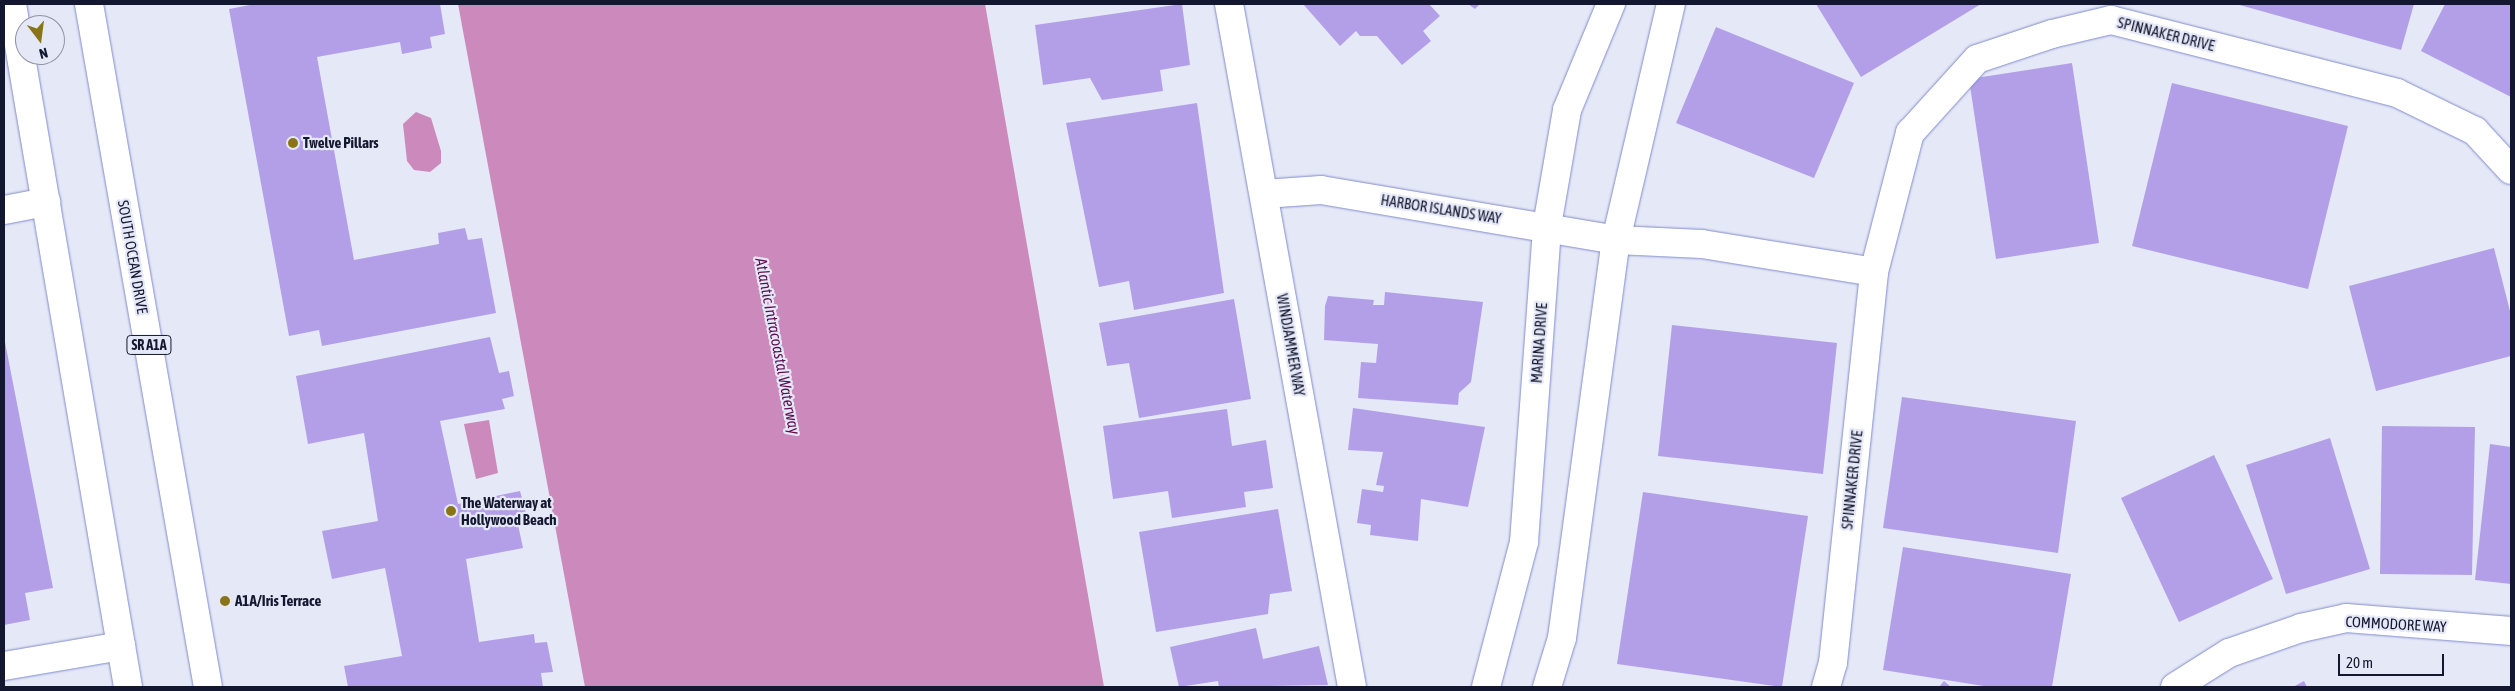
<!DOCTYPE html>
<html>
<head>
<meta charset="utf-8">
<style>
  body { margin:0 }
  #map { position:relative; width:2515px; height:691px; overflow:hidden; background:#e5e8f6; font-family:"Asap Condensed",sans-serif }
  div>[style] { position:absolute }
  .water>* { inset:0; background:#cc89bb }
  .building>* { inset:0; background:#b39fe8 }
  .roads { filter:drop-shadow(0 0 1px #808bcd) drop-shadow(0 0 1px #808bcd) }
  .minor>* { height:28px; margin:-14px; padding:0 14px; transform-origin:14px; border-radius:14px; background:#fff }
  .major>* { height:28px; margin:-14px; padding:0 14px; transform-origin:14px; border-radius:14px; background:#fff }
  .dots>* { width:14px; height:14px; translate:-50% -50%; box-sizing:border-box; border:2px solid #e5e8f6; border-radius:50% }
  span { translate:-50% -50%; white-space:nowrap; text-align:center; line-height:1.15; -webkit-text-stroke:4.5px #e5e8f6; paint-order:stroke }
  .shield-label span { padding:1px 4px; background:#e5e8f6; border:1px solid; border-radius:4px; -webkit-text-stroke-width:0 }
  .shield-label { font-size:14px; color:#141730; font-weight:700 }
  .street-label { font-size:15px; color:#141730 }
  .poi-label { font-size:15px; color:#141730; font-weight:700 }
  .left { translate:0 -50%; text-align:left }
  .water-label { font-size:16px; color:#5f0d51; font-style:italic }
  .frame { position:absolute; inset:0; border:5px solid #141730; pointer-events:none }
  .north { position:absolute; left:15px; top:15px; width:50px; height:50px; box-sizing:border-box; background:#e5e8f6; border:1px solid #9194a7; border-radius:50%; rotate:165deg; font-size:14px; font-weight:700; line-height:20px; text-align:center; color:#141730 }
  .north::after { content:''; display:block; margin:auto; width:18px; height:22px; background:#897518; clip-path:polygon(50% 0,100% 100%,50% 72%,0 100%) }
  .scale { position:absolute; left:2338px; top:654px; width:106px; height:22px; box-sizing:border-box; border:2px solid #141730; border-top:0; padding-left:6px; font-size:15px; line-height:18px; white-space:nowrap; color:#141730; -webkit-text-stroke:4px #e5e8f6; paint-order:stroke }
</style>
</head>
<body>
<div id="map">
  <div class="water">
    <div style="clip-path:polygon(458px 4px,985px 4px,1104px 687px,585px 687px)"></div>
    <div style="clip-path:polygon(416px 112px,431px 118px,441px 151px,441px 163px,430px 172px,414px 170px,407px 161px,403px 124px)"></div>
    <div style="clip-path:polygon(489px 420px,498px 473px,476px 479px,464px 424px)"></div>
  </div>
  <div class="building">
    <div style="clip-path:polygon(255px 4px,440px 4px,445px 34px,430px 37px,432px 48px,402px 54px,400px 42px,317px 57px,354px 260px,439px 244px,438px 233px,465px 228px,468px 240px,482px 238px,496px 313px,322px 346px,319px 330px,289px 336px,229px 9px)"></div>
    <div style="clip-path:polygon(1182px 4px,1190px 65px,1160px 70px,1163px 91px,1102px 100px,1090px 78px,1043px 85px,1035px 25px)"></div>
    <div style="clip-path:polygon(1303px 4px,1429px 4px,1440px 16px,1423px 31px,1431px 41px,1402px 65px,1377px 36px,1360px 36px,1356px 31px,1340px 46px)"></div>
    <div style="clip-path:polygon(1468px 4px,1480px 4px,1475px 9px)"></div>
    <div style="clip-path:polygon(1816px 4px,1981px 4px,1861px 77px)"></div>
    <div style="clip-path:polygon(2236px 4px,2414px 4px,2401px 50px)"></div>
    <div style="clip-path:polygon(2445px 4px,2511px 4px,2511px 97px,2421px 51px)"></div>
    <div style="clip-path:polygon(1716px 27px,1854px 83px,1814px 178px,1676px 123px)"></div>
    <div style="clip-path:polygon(2072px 63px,2099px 243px,1996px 259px,1969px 79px)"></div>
    <div style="clip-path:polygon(2172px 83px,2348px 126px,2308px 289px,2132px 246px)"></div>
    <div style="clip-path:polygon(1197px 103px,1224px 293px,1134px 310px,1129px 281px,1099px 287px,1066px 123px)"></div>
    <div style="clip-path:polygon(2494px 248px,2511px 315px,2511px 356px,2376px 391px,2349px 286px)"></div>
    <div style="clip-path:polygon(1385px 292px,1483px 302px,1471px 382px,1459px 393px,1458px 405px,1358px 398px,1361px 362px,1376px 363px,1378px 344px,1324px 340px,1325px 306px,1328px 296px,1374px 300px,1373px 305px,1384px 305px)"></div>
    <div style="clip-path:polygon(1234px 299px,1251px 399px,1139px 418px,1129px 363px,1107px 366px,1099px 323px)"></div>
    <div style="clip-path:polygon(1672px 325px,1837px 343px,1823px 474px,1658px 456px)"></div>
    <div style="clip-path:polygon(4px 337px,53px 588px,25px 593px,30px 620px,4px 625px)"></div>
    <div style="clip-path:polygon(490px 337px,499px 373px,509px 371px,514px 396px,502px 399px,505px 409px,440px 421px,458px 504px,520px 491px,527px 517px,517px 520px,523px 548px,466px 559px,479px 642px,534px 634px,535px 643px,547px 642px,553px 672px,541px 673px,543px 687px,348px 687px,344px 666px,402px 656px,385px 568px,332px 579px,322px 531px,378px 521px,364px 433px,308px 444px,296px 376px)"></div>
    <div style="clip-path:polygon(1902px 397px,2076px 421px,2058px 553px,1883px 528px)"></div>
    <div style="clip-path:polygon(1353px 408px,1485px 427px,1468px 507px,1421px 499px,1418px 541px,1370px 535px,1371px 525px,1357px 523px,1362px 489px,1383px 492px,1384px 486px,1376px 485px,1383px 452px,1348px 450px)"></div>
    <div style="clip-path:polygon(1227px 409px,1232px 446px,1266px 440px,1273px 488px,1244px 492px,1246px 507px,1172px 518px,1168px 491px,1113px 499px,1103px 426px)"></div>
    <div style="clip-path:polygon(2382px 426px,2475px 427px,2472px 575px,2380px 574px)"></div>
    <div style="clip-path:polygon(2330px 438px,2370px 569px,2286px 594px,2246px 465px)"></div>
    <div style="clip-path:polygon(2490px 444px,2511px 447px,2511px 584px,2475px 580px)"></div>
    <div style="clip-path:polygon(2214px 455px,2273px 579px,2179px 622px,2121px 498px)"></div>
    <div style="clip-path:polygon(1643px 492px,1808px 516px,1782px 687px,1617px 664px)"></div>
    <div style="clip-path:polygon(1278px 509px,1292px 591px,1270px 594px,1268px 614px,1156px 632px,1139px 532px)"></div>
    <div style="clip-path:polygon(1903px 547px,2071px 574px,2052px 687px,1990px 687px,1883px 670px)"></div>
    <div style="clip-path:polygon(1256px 628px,1263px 659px,1319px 646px,1328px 685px,1219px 687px,1218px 681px,1179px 687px,1170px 647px)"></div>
    <div style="clip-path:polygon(1944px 681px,1951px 687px,1939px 687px)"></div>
    <div style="clip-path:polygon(2304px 681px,2307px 687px,2293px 687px)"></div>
  </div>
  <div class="roads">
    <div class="minor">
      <div style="left:1229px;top:4px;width:694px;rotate:79.79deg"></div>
      <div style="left:1264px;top:194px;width:57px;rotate:-4deg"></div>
      <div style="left:1321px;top:190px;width:299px;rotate:9.6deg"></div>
      <div style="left:1616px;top:240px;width:86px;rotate:2.7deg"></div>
      <div style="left:1702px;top:244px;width:174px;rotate:9.2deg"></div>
      <div style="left:4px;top:210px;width:43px;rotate:-10.8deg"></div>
      <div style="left:4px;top:666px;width:119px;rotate:-9.7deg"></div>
      <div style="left:1486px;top:687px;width:150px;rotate:-75.3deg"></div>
      <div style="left:1524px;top:542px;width:317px;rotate:-85.8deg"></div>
      <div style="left:1547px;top:226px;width:118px;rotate:-80.2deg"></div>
      <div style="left:1567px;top:110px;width:115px;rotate:-67.5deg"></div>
      <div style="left:1547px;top:687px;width:51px;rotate:-73deg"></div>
      <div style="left:1562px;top:638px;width:402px;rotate:-82.3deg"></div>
      <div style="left:1616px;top:240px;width:242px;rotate:-76.9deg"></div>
      <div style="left:1826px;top:687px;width:25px;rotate:-74deg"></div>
      <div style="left:1833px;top:663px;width:393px;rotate:-84deg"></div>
      <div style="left:1874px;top:272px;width:144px;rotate:-75.5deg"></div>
      <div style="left:1910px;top:133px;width:100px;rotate:-47.8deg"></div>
      <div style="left:1977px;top:59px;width:79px;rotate:-18.4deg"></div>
      <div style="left:2052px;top:34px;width:61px;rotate:-13.3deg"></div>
      <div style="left:2111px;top:20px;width:295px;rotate:14.3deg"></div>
      <div style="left:2397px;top:93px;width:87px;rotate:26deg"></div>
      <div style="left:2475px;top:131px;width:53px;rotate:47.3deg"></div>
      <div style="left:2175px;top:687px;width:64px;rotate:-32.2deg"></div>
      <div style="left:2229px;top:653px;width:76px;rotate:-19.1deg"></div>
      <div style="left:2301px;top:628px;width:46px;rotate:-12.5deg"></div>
      <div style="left:2346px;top:618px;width:166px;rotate:4.5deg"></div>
    </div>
    <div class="major">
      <div style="left:12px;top:4px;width:693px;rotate:80.36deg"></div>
      <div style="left:89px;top:4px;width:693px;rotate:80.12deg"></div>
    </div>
  </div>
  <div class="dots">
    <div style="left:293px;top:143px;background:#897518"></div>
    <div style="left:451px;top:511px;background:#897518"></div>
    <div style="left:225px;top:601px;background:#897518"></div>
  </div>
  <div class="shield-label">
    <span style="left:149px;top:345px">SR A1A</span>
  </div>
  <div class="street-label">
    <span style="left:2166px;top:34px;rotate:14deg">SPINNAKER DRIVE</span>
    <span style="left:1441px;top:209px;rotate:9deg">HARBOR ISLANDS WAY</span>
    <span style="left:133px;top:257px;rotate:80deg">SOUTH OCEAN DRIVE</span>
    <span style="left:1539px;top:343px;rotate:-86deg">MARINA DRIVE</span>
    <span style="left:1291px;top:345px;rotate:80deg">WINDJAMMER WAY</span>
    <span style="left:1852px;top:480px;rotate:-84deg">SPINNAKER DRIVE</span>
    <span style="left:2396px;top:624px;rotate:3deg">COMMODORE WAY</span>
  </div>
  <div class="poi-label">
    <span class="left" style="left:303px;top:143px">Twelve Pillars</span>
    <span class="left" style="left:461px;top:511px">The Waterway at<br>Hollywood Beach</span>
    <span class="left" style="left:235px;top:601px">A1A/Iris Terrace</span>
  </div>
  <div class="water-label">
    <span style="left:778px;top:346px;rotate:79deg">Atlantic Intracoastal Waterway</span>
  </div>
  <div class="frame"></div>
  <div class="north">N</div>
  <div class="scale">20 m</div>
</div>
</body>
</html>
